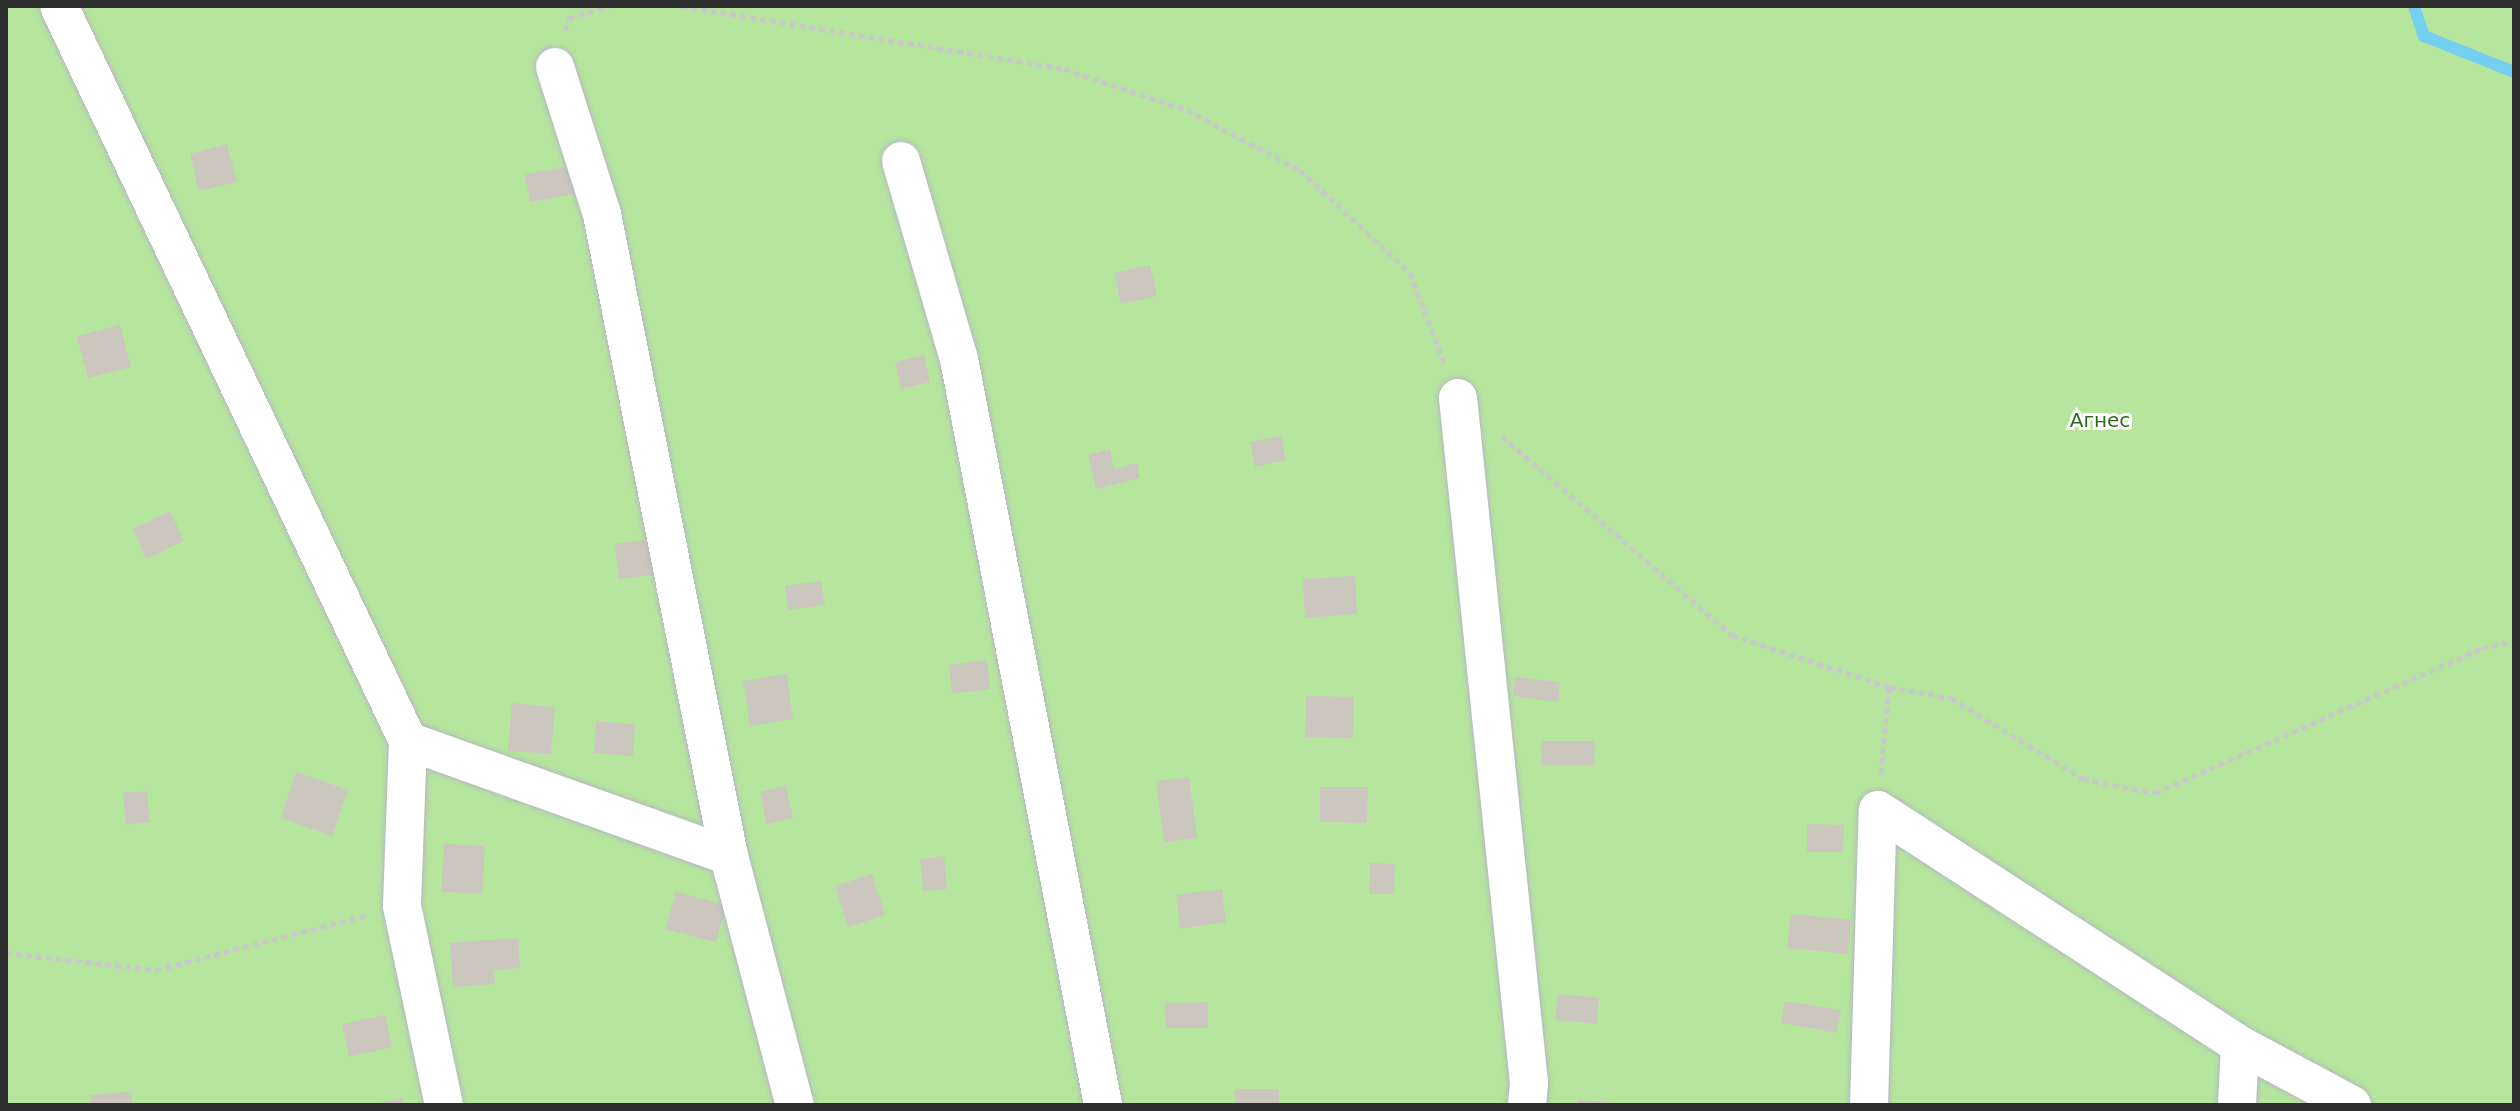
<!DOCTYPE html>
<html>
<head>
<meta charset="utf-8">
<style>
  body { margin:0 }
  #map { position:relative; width:2520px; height:1111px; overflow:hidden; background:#efe9e1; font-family:"DejaVu Sans",sans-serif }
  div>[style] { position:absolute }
  .green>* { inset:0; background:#b6e59e }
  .stream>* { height:12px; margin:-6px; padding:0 6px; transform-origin:6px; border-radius:6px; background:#75cff0 }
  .building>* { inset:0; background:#cbc7bf }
  .path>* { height:5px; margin-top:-2.5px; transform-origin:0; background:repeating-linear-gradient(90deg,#c9c9c9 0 6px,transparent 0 10px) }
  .roads { filter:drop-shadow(0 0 2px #b4b7c1) drop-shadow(0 0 2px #b4b7c1) }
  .minor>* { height:38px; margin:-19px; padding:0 19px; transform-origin:19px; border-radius:19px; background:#fff }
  span { translate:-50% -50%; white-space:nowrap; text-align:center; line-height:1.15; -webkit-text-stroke:6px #fff; paint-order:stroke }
  .park-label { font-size:20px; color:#2c6e1b }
  .frame { position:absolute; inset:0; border:8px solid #2e2e2e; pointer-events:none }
</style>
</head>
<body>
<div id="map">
  <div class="green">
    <div style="clip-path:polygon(6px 6px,2514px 6px,2514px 1105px,6px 1105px)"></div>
  </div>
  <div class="stream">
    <div style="left:2414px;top:6px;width:32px;rotate:72deg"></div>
    <div style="left:2424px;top:36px;width:97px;rotate:21.8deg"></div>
  </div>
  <div class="building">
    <div style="clip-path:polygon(227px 144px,237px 182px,199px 191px,190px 154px)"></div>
    <div style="clip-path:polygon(571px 166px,576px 194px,530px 202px,525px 174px)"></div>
    <div style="clip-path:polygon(1150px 265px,1157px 296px,1121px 304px,1114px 273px)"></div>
    <div style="clip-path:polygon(120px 325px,131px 367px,88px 378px,77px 336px)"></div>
    <div style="clip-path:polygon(924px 355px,930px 382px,901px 389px,895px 362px)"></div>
    <div style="clip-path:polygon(1281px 436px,1286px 460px,1255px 467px,1250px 442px)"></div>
    <div style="clip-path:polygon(1110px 449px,1114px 469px,1137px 463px,1140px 478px,1096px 489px,1088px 455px)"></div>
    <div style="clip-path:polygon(170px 511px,184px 541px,146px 559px,133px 529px)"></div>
    <div style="clip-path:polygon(659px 538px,664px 573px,619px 579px,615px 544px)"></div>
    <div style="clip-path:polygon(1355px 576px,1357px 614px,1305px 618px,1303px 579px)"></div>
    <div style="clip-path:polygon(821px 581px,825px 605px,788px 610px,785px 586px)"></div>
    <div style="clip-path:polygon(987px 660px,990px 689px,952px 694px,949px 665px)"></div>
    <div style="clip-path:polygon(787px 674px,793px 719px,750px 726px,743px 681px)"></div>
    <div style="clip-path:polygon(1515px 677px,1560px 682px,1558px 702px,1513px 696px)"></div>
    <div style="clip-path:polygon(1306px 696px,1354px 697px,1353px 738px,1305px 737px)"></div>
    <div style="clip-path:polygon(512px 703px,555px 707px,551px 754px,508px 751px)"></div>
    <div style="clip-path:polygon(596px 721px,635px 724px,633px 756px,594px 753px)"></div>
    <div style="clip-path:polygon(1541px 741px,1595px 741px,1594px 765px,1542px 766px)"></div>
    <div style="clip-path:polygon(296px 772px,348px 790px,332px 836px,281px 818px)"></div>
    <div style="clip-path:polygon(1189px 777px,1197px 838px,1164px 842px,1156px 781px)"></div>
    <div style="clip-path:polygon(786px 786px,793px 818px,767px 824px,760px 792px)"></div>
    <div style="clip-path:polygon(1320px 787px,1368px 787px,1367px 823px,1320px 822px)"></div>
    <div style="clip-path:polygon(147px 791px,150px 822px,126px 825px,123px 793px)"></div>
    <div style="clip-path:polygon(1807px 824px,1844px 825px,1843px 852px,1807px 852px)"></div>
    <div style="clip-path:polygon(444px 844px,485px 846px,482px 894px,441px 892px)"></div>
    <div style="clip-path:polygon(944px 856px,947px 889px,923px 891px,920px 859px)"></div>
    <div style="clip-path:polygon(1370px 863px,1395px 864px,1394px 894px,1369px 894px)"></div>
    <div style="clip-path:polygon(872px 874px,885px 915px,848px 927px,835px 886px)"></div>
    <div style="clip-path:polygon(1222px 889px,1226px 922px,1180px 929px,1176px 895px)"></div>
    <div style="clip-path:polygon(676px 892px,726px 905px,716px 942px,665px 929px)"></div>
    <div style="clip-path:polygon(1791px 914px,1851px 920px,1848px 954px,1787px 948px)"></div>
    <div style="clip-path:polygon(518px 938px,520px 968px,494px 970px,495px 984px,453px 987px,450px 943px)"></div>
    <div style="clip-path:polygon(1558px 994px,1599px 998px,1597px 1024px,1555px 1020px)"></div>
    <div style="clip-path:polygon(1785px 1001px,1841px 1010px,1837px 1033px,1781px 1023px)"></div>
    <div style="clip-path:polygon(1208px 1002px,1208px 1028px,1166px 1028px,1165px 1003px)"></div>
    <div style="clip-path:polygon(385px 1015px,392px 1047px,349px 1057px,342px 1024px)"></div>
    <div style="clip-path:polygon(1235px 1089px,1279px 1089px,1279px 1105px,1235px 1105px)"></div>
    <div style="clip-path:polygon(131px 1092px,133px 1105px,91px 1105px,90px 1095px)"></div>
    <div style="clip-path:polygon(402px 1098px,403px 1105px,375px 1105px,374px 1104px)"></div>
    <div style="clip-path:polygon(1578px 1100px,1615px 1103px,1615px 1105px,1578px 1105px)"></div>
  </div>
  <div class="path">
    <div style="left:681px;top:6px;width:388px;rotate:9.3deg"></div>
    <div style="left:1064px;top:69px;width:130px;rotate:18.4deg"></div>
    <div style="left:1187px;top:110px;width:128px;rotate:28deg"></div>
    <div style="left:1300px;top:170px;width:151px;rotate:43.1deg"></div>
    <div style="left:1410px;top:273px;width:98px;rotate:69.2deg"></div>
    <div style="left:565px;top:30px;width:13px;rotate:-72deg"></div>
    <div style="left:569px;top:18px;width:43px;rotate:-16.3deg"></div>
    <div style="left:1502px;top:436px;width:304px;rotate:40.9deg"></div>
    <div style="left:1732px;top:635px;width:165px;rotate:18.3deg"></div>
    <div style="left:1889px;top:687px;width:63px;rotate:10.1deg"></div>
    <div style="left:1951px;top:698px;width:155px;rotate:31.5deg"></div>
    <div style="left:2083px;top:779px;width:73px;rotate:11deg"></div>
    <div style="left:2155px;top:793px;width:358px;rotate:-23.9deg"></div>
    <div style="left:2482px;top:648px;width:33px;rotate:-12deg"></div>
    <div style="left:1881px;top:773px;width:86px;rotate:-84.7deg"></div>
    <div style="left:6px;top:953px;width:151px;rotate:6.5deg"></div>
    <div style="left:156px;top:970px;width:218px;rotate:-14.6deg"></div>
  </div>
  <div class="roads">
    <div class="minor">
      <div style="left:59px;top:6px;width:814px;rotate:64.6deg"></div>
      <div style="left:408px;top:741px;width:165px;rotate:92.1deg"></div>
      <div style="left:402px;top:906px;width:203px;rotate:78.1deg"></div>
      <div style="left:555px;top:67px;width:154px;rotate:72.3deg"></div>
      <div style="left:602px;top:214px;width:654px;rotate:78.81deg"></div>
      <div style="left:729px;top:856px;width:258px;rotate:75.2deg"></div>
      <div style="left:901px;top:161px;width:206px;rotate:73.7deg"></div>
      <div style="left:959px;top:359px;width:760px;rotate:79.07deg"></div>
      <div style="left:1458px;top:398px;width:689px;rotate:84.08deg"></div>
      <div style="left:1529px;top:1083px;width:22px;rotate:95deg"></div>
      <div style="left:408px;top:741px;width:341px;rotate:19.7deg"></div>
      <div style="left:1878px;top:810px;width:432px;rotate:33deg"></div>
      <div style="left:2240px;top:1045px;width:127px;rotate:28.2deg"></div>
      <div style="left:1869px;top:1105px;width:295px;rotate:-88.3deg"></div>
      <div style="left:2237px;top:1105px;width:60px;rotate:-87.1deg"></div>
    </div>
  </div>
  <div class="park-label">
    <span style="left:2100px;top:420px">Агнес</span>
  </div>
  <div class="frame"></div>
</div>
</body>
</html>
